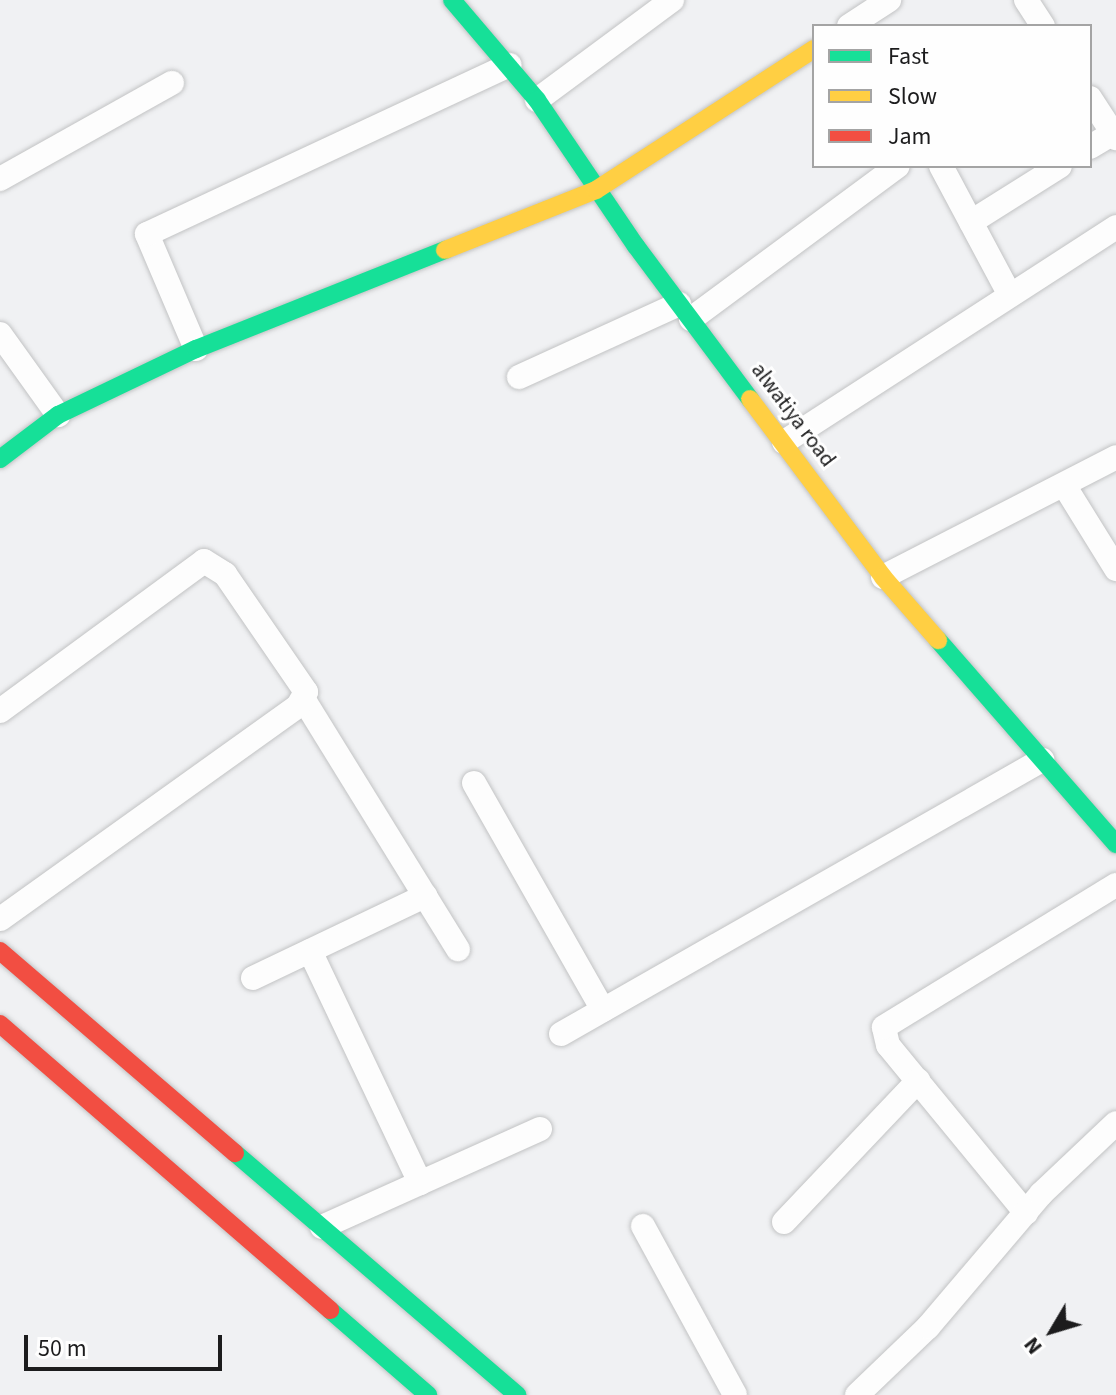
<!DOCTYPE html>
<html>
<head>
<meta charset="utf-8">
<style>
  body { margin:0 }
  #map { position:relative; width:1116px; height:1395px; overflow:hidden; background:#f0f1f3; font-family:"Source Sans 3",sans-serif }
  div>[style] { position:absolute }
  .roads { filter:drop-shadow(0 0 2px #c2c3c4) drop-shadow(0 0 2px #c2c3c4) }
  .street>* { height:24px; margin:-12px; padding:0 12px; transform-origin:12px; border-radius:12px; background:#fdfdfd }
  .fast>* { height:18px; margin:-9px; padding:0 9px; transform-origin:9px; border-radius:9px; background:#16e098 }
  .slow>* { height:18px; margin:-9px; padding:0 9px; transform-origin:9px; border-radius:9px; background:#ffcf43 }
  .jam>* { height:18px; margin:-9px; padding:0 9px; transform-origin:9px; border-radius:9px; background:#f24e42 }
  span { translate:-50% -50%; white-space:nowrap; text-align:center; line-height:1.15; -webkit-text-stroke:6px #fefefe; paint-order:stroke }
  .street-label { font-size:22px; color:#1c1c1d }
  .legend { position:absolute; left:812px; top:24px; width:280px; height:144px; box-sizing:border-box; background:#fefefe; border:2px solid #a4a4a4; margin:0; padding:10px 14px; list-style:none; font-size:24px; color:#1c1c1d }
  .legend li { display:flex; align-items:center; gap:16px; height:40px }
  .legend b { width:40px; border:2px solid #a4a4a4 }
  .north { position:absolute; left:1012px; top:1291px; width:80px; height:80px; -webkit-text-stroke:6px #fefefe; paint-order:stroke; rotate:232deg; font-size:22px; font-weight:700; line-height:32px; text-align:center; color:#1c1c1d }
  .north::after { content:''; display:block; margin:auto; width:28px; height:36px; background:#1c1c1d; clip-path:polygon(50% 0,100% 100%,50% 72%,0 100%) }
  .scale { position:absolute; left:24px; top:1335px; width:198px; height:36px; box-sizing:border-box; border:4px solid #1c1c1d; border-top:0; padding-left:10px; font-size:24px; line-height:28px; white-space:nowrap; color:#1c1c1d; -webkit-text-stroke:6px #fefefe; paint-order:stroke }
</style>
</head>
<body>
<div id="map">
  <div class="roads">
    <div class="street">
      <div style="left:1026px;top:0;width:31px;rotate:57deg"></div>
      <div style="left:849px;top:26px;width:48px;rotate:-33deg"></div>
      <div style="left:1090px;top:98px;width:48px;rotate:57deg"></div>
      <div style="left:537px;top:100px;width:168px;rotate:-36.5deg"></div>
      <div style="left:1090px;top:147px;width:27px;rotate:-31deg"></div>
      <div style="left:941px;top:166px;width:146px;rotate:61.9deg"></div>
      <div style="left:0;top:179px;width:197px;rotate:-29.2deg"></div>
      <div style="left:971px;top:222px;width:105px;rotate:-32.2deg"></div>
      <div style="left:691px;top:319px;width:257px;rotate:-36.5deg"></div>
      <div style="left:0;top:334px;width:100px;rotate:54.4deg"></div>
      <div style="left:196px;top:349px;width:125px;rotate:-113.1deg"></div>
      <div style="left:147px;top:234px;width:400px;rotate:-25deg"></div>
      <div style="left:519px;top:377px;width:176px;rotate:-24.5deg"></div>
      <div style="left:784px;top:442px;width:396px;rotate:-32.9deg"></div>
      <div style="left:1064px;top:485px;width:99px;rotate:58.2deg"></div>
      <div style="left:883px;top:577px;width:262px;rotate:-27.2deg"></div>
      <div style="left:304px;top:700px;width:293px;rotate:58.3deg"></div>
      <div style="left:0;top:711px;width:253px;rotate:-36.3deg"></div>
      <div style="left:204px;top:561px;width:25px;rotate:32deg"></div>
      <div style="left:225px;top:574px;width:143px;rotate:55.5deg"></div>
      <div style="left:306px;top:692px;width:16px;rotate:120deg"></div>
      <div style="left:298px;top:706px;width:366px;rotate:144.4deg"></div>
      <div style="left:474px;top:783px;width:261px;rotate:60.4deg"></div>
      <div style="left:310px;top:951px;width:257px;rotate:64.6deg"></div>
      <div style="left:253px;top:978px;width:191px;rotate:-25.5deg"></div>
      <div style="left:561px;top:1034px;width:554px;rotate:-29.67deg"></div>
      <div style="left:1026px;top:1213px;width:217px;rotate:-129.4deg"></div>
      <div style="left:888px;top:1045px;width:18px;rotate:-103deg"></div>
      <div style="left:884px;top:1027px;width:272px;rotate:-31.5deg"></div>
      <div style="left:784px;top:1222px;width:195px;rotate:-46.5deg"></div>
      <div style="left:643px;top:1226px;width:192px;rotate:61.4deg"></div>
      <div style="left:322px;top:1227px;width:239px;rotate:-24.2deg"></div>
      <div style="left:857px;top:1395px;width:98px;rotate:-43.8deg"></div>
      <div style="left:928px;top:1327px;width:175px;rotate:-49.6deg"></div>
      <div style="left:1041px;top:1194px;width:103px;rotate:-43.4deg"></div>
    </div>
    <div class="fast">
      <div style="left:452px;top:0;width:131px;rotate:49.6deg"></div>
      <div style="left:537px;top:100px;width:176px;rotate:55.9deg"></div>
      <div style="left:636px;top:246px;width:191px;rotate:53.3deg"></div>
      <div style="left:0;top:459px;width:73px;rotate:-37.2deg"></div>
      <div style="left:58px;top:415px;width:153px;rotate:-25.6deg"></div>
      <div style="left:196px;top:349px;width:268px;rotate:-21.7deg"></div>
      <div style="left:938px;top:640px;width:271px;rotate:48.9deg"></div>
      <div style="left:235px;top:1153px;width:372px;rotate:40.6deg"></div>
      <div style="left:330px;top:1310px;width:130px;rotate:40.9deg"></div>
    </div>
    <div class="slow">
      <div style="left:445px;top:250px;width:162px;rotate:-21.7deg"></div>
      <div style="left:596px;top:190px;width:260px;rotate:-32.9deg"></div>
      <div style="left:750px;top:399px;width:222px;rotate:53.2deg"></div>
      <div style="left:883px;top:577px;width:84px;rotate:48.9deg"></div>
    </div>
    <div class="jam">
      <div style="left:0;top:951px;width:310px;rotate:40.7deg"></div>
      <div style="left:0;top:1024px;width:437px;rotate:40.9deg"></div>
    </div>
  </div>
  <div class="street-label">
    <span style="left:793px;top:415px;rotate:53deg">alwatiya road</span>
  </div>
  <ul class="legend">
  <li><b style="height:10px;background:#16e098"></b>Fast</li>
  <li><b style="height:10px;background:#ffcf43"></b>Slow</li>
  <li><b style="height:10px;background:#f24e42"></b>Jam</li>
  </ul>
  <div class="north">N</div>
  <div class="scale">50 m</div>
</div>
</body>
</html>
